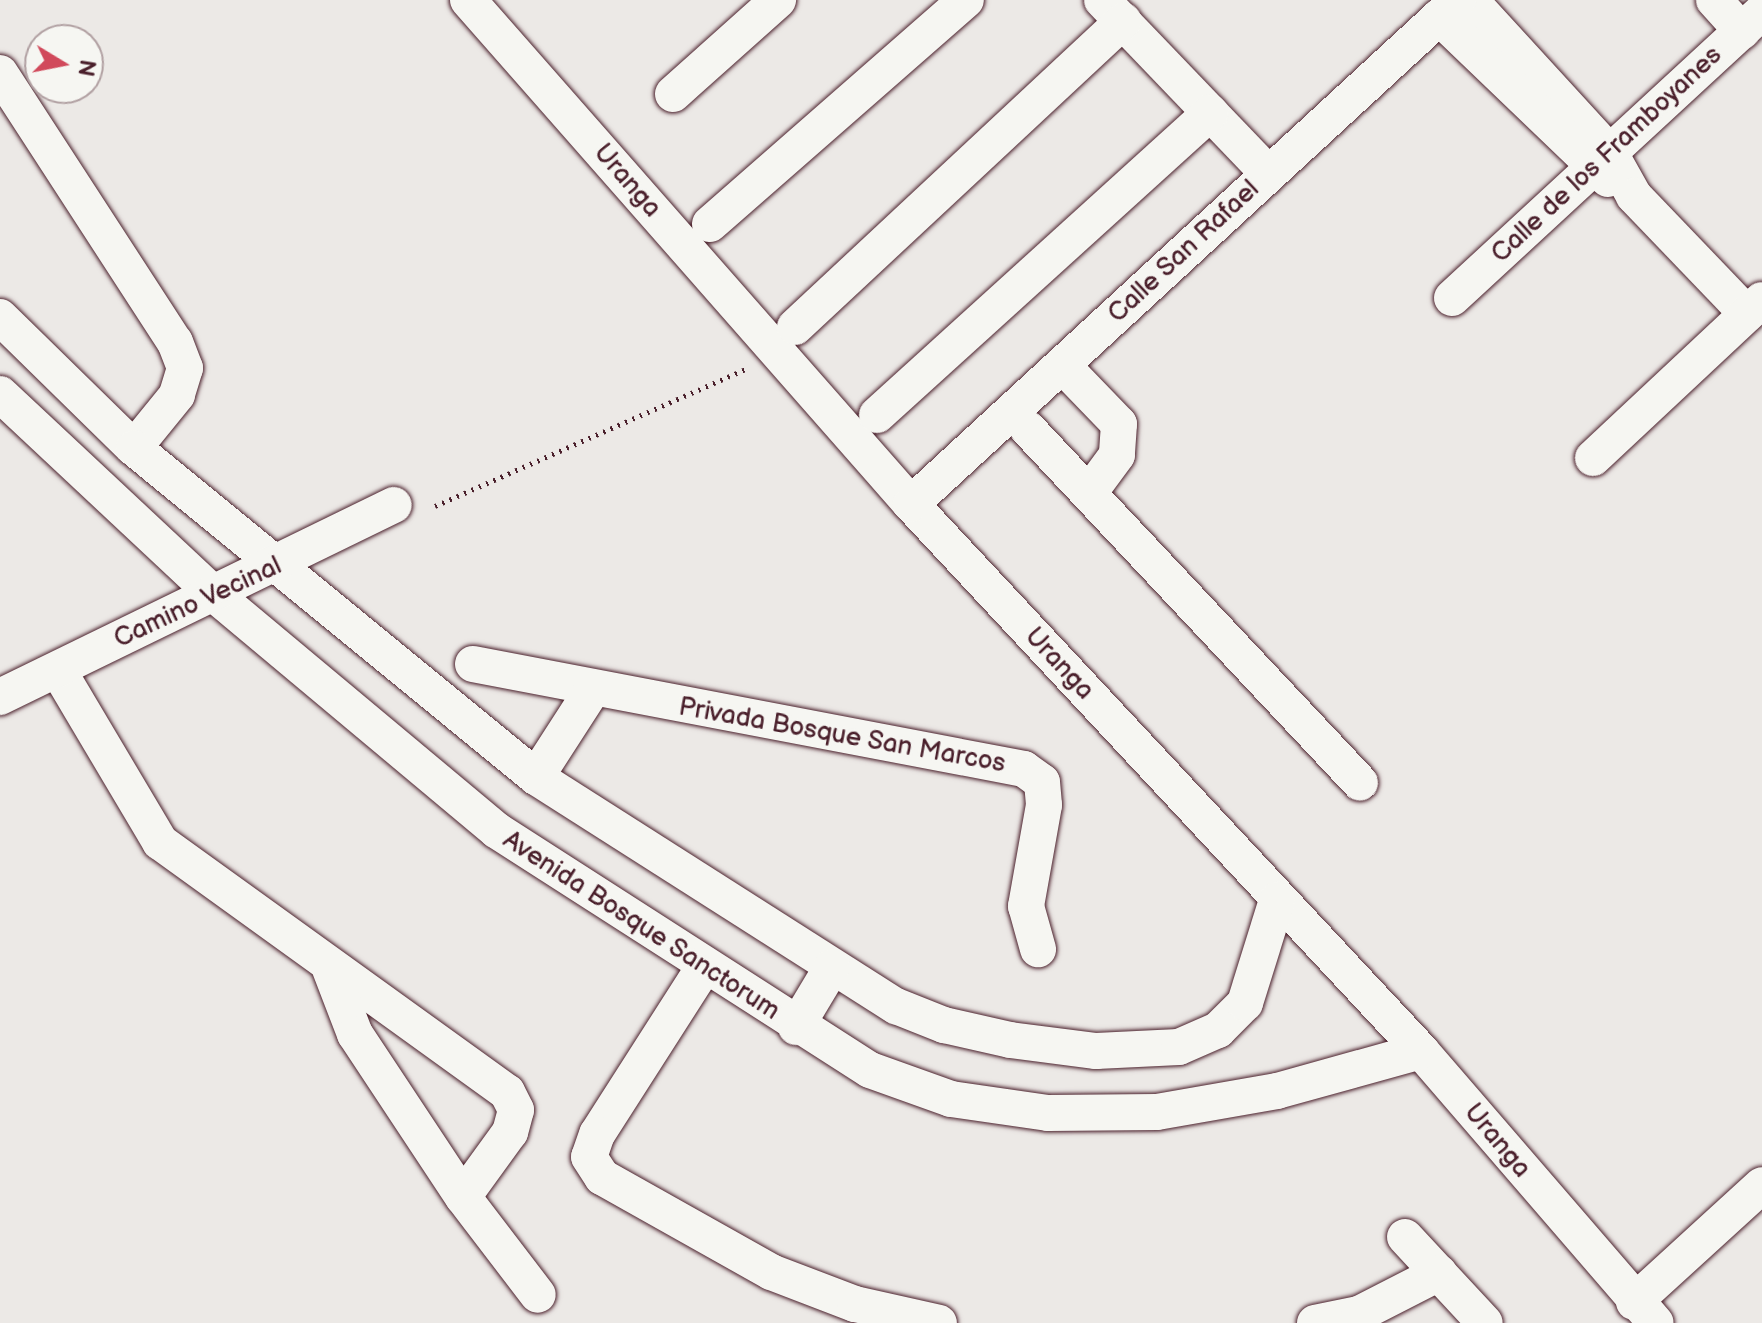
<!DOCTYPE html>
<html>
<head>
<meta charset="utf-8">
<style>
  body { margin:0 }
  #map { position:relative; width:1762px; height:1323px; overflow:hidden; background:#ece9e6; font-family:"Balsamiq Sans",sans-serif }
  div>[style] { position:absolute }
  .path>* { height:5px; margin-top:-2.5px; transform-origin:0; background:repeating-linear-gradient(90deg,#4a1f2b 0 2px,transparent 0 8px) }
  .roads { filter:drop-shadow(0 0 2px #4a1f2b) drop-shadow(0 0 2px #4a1f2b) }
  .minor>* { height:36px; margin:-18px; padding:0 18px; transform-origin:18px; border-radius:18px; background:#f6f6f2 }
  span { translate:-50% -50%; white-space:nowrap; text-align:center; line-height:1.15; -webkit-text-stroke:6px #f6f6f2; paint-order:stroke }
  .street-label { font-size:26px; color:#4a1f2b }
  .north { position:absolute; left:24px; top:24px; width:80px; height:80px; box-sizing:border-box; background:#f6f6f2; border:2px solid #b1a0a2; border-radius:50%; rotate:100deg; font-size:22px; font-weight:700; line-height:32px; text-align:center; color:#4a1f2b }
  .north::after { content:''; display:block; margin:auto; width:28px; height:36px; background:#d1495b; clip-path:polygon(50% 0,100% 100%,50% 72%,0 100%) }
</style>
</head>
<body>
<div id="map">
  <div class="path">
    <div style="left:435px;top:506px;width:339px;rotate:-23.8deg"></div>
  </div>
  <div class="roads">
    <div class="minor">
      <div style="left:468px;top:0;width:671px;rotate:48.69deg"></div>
      <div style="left:911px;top:504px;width:748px;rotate:47deg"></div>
      <div style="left:1421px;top:1051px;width:359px;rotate:49.2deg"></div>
      <div style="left:1102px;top:0;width:241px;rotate:46.2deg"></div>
      <div style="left:1470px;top:0;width:207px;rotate:47.5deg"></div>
      <div style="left:1610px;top:153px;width:49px;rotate:60.8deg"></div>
      <div style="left:1634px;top:196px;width:163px;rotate:46.2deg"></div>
      <div style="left:1714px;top:0;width:42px;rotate:47.9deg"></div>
      <div style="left:1439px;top:17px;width:234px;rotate:43.8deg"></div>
      <div style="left:0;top:73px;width:321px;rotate:57deg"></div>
      <div style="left:175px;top:342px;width:28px;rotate:69deg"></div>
      <div style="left:185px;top:368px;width:28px;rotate:107deg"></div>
      <div style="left:177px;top:395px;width:68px;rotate:129.1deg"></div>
      <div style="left:673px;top:94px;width:141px;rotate:-41.8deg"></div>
      <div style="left:710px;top:224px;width:340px;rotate:-41.2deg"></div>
      <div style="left:1452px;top:298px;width:422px;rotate:-42.7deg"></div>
      <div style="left:0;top:317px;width:187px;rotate:44.4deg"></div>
      <div style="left:134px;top:448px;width:519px;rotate:39.3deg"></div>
      <div style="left:536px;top:777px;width:427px;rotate:32.5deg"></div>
      <div style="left:896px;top:1006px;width:52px;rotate:21.6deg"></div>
      <div style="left:944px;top:1025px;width:68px;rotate:12.8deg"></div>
      <div style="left:1010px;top:1040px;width:87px;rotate:7.3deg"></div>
      <div style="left:1096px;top:1051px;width:83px;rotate:-2.8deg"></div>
      <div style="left:1179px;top:1047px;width:43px;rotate:-23.6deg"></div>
      <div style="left:1218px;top:1030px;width:38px;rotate:-45deg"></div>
      <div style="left:1245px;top:1003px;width:108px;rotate:-72.7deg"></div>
      <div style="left:795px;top:327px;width:449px;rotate:-43deg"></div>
      <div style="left:1062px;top:365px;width:82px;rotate:46deg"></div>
      <div style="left:1119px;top:424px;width:31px;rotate:94deg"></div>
      <div style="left:1117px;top:455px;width:47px;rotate:126.4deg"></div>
      <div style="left:0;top:394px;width:293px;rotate:43.1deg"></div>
      <div style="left:214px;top:594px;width:368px;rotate:39.9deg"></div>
      <div style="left:496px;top:830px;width:444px;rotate:32.7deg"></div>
      <div style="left:870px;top:1070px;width:86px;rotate:19.7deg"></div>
      <div style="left:951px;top:1099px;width:98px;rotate:8.2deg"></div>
      <div style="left:1048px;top:1113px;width:109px;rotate:-0.5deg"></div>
      <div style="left:1157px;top:1112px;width:122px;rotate:-9.9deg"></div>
      <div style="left:1277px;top:1091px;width:149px;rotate:-15.5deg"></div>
      <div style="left:877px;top:415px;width:450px;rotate:-42.2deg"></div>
      <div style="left:1028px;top:429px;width:485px;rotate:46.8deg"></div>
      <div style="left:1593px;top:458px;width:231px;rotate:-43.1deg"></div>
      <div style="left:911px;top:504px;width:744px;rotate:-42.66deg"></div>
      <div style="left:473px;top:664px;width:561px;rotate:10.79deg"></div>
      <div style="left:1024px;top:769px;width:22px;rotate:36deg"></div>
      <div style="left:1042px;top:782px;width:23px;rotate:85deg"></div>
      <div style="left:1044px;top:805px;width:103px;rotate:100.1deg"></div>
      <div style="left:1026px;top:906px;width:45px;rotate:74.4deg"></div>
      <div style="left:58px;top:670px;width:200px;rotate:59.3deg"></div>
      <div style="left:160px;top:842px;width:428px;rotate:35.8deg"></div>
      <div style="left:507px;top:1092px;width:20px;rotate:63deg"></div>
      <div style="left:516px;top:1110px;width:23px;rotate:105deg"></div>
      <div style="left:510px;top:1132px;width:80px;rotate:125.9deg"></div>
      <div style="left:0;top:697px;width:438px;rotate:-26deg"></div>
      <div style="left:536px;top:777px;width:103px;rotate:-57.2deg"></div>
      <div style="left:704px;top:967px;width:198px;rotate:122.6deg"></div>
      <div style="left:597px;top:1134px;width:24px;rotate:109deg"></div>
      <div style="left:589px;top:1157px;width:24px;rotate:57deg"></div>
      <div style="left:602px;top:1177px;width:194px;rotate:29.3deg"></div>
      <div style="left:771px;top:1272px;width:90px;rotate:20.9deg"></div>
      <div style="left:855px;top:1304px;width:86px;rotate:12.7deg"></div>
      <div style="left:330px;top:969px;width:70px;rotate:69deg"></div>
      <div style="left:355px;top:1034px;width:196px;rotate:56.5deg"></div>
      <div style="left:463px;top:1197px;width:123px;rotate:52.6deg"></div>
      <div style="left:796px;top:1027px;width:70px;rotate:-59deg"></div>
      <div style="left:1405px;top:1237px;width:117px;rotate:47.1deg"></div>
      <div style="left:1634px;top:1302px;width:173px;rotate:-42.4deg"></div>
      <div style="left:1315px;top:1323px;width:45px;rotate:-11.6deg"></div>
      <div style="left:1359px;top:1314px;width:90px;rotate:-27.1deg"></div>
    </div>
  </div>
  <div class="street-label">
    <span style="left:1607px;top:155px;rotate:-43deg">Calle de los Framboyanes</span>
    <span style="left:627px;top:181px;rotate:49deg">Uranga</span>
    <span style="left:1184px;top:252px;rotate:-43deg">Calle San Rafael</span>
    <span style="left:198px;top:603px;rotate:-25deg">Camino Vecinal</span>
    <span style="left:1059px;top:664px;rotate:47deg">Uranga</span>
    <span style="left:842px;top:736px;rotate:10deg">Privada Bosque San Marcos</span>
    <span style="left:641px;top:926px;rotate:33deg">Avenida Bosque Sanctorum</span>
    <span style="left:1497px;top:1141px;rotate:50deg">Uranga</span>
  </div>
  <div class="north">N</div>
</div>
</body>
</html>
